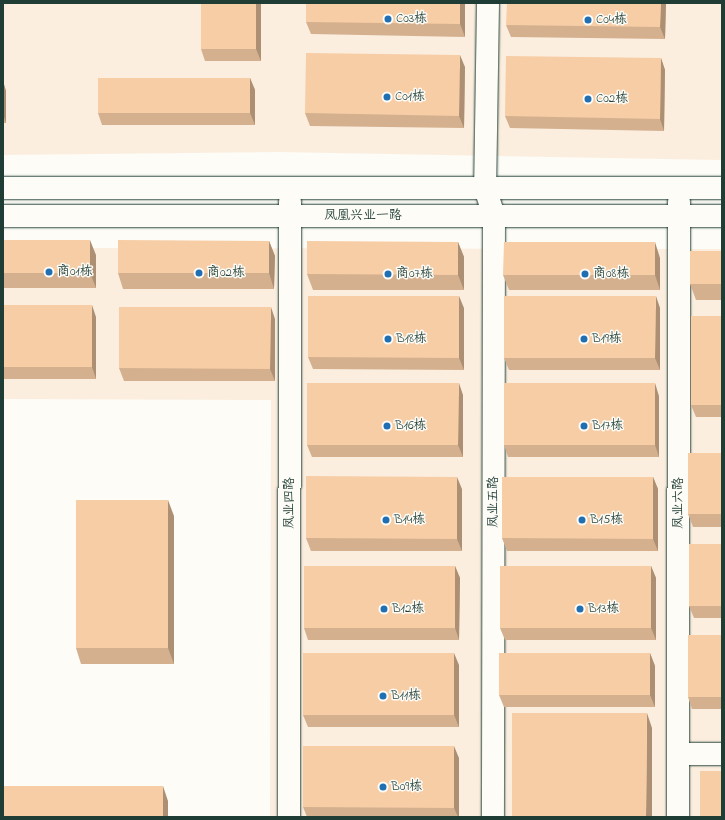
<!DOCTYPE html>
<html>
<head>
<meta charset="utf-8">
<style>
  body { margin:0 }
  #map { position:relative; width:725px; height:820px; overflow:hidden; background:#fdfcf7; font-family:"Indie Flower","LXGW WenKai TC",sans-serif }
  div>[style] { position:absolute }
  .built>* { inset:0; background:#fbeedf }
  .roads { filter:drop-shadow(0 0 1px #1f3d34) drop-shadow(0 0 1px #1f3d34) }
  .minor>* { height:22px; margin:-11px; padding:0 11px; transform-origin:11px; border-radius:11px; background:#fdfcf7 }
  .wall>* { inset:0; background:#d4b08f }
  .shaded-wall>* { inset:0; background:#ad9074 }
  .building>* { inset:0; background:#f7cda6 }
  .dots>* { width:11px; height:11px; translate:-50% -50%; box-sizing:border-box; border:2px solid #fdfcf7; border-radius:50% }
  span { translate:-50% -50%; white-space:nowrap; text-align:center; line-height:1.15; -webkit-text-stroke:3px #fdfcf7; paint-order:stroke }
  .poi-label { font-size:13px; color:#1f3d34 }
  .left { translate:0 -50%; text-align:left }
  .street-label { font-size:13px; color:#1f3d34 }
  .frame { position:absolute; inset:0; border:4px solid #1f3d34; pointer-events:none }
</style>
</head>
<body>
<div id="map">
  <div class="built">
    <div style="clip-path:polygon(3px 3px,722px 3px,722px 160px,279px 152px,3px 155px)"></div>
    <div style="clip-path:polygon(3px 248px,722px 249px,722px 817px,270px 817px,271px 400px,3px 399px)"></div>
  </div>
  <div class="roads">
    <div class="minor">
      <div style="left:488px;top:3px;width:185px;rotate:90.9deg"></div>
      <div style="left:485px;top:188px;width:28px;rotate:72deg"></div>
      <div style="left:494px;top:215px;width:602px;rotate:90.1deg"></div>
      <div style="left:3px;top:188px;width:719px"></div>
      <div style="left:3px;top:216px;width:719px"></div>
      <div style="left:678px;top:754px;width:44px"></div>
      <div style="left:289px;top:817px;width:615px;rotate:-89.91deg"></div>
      <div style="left:678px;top:817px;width:615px;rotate:-89.91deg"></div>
    </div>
  </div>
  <div class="wall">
    <div style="clip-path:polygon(261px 3px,261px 61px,205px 61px,201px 49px)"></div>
    <div style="clip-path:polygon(306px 3px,465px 3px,465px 37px,311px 34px,306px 22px)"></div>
    <div style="clip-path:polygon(666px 3px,665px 39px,511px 37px,506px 25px)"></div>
    <div style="clip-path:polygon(661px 58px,665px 70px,664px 131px,510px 128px,505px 116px)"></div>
    <div style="clip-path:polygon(465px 67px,464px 128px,310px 126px,305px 113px)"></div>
    <div style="clip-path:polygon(250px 78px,255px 90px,255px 125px,102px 125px,98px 113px)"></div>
    <div style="clip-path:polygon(3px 81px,6px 91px,6px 123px,3px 123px)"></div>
    <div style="clip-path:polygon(3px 240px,96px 255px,96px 288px,3px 288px)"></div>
    <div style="clip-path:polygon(269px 241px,275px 256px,274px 289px,123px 289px,118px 273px)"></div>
    <div style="clip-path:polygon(458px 242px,464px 257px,464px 290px,313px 290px,307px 274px)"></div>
    <div style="clip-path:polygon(722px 251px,722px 300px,696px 300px,690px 284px)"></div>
    <div style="clip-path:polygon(660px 258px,660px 290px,509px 290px,503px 275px)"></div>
    <div style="clip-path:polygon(3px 305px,96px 317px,96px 379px,3px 379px)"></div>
    <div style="clip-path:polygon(464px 308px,464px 370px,313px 369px,308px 357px)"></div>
    <div style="clip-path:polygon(660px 308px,660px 370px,509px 370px,504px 358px)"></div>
    <div style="clip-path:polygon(722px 316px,722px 417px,696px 417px,691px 405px)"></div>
    <div style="clip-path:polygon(275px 319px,275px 381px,124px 381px,119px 368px)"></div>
    <div style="clip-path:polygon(463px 395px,463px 457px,312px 457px,307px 445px)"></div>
    <div style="clip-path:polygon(659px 396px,659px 457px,508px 457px,504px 445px)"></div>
    <div style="clip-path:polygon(722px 453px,722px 527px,693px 527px,688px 514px)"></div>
    <div style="clip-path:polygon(653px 477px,658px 489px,658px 551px,507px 551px,502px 538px)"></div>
    <div style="clip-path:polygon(462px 489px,462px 551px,311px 551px,306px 538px)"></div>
    <div style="clip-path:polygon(174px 516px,174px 664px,81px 664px,76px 648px)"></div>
    <div style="clip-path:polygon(722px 544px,722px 618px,694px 618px,689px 606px)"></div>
    <div style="clip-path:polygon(455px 566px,460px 578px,459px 640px,308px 640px,304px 628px)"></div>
    <div style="clip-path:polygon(651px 566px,656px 578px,656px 640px,505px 640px,500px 628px)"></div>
    <div style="clip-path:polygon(722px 635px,722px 709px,692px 709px,688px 697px)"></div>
    <div style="clip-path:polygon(650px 653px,655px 666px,655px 707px,504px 707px,499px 695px)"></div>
    <div style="clip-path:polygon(459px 665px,459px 727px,308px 727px,303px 715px)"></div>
    <div style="clip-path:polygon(459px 758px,459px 817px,307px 817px,303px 807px)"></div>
  </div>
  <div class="shaded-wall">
    <div style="clip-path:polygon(256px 3px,261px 3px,261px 61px,256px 49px)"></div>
    <div style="clip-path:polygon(460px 3px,465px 3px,465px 37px,460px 24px)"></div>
    <div style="clip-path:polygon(661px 3px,666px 3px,665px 39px,660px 27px)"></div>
    <div style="clip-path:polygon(460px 55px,465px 67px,464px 128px,459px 116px)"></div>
    <div style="clip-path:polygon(661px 58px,665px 70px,664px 131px,660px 119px)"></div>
    <div style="clip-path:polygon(250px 78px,255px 90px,255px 125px,250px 113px)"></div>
    <div style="clip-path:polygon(3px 81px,6px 91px,6px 123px,3px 114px)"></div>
    <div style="clip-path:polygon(90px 240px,96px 255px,96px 288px,90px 273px)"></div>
    <div style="clip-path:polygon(269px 241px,275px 256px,274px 289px,269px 273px)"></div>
    <div style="clip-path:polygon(458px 242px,464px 257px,464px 290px,458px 275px)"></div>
    <div style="clip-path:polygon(655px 242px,660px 258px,660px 290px,655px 275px)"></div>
    <div style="clip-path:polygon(459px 296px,464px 308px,464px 370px,459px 358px)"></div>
    <div style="clip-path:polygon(656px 296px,660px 308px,660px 370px,655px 358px)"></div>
    <div style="clip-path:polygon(92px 305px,96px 317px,96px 379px,92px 367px)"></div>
    <div style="clip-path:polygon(271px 307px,275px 319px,275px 381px,270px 369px)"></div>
    <div style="clip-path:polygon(459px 383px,463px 395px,463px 457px,458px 445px)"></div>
    <div style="clip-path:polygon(655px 383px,659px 396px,659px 457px,655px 445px)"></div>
    <div style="clip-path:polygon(457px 477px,462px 489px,462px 551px,457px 539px)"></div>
    <div style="clip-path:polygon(653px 477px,658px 489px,658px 551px,653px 539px)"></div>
    <div style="clip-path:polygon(168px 500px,174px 516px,174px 664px,168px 648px)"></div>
    <div style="clip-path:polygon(455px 566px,460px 578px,459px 640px,455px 628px)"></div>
    <div style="clip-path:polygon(651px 566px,656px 578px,656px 640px,651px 628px)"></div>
    <div style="clip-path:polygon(454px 653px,459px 665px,459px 727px,454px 715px)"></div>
    <div style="clip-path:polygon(650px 653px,655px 666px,655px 707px,650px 695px)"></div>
    <div style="clip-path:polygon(647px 713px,652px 728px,652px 817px,646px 817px)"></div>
    <div style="clip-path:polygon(454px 746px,459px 758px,459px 817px,458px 817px,454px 808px)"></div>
    <div style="clip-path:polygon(163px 786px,168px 801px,168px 817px,163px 817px)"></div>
  </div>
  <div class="building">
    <div style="clip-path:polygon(201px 3px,256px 3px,256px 49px,201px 49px)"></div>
    <div style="clip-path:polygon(306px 3px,460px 3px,460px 24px,306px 22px)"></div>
    <div style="clip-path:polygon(507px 3px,661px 3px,660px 27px,506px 25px)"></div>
    <div style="clip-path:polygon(306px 53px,460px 55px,459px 116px,305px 113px)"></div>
    <div style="clip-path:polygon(506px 56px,661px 58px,660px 119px,505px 116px)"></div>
    <div style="clip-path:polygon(98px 78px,250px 78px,250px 113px,98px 113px)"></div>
    <div style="clip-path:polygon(3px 240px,90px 240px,90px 273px,3px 273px)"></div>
    <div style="clip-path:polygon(118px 240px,269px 241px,269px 273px,118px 273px)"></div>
    <div style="clip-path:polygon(307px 241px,458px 242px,458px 275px,307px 274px)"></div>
    <div style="clip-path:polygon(504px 242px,655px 242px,655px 275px,503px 275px)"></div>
    <div style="clip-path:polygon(690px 251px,722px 251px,722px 284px,690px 284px)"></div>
    <div style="clip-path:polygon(308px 296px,459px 296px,459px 358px,308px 357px)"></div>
    <div style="clip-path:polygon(504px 296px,656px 296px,655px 358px,504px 358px)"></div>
    <div style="clip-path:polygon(3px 305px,92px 305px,92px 367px,3px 367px)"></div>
    <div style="clip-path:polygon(119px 307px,271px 307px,270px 369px,119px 368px)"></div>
    <div style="clip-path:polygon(691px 316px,722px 316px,722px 405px,691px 405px)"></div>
    <div style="clip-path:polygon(307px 383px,459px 383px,458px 445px,307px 445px)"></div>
    <div style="clip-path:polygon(504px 383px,655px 383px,655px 445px,504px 445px)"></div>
    <div style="clip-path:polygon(688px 453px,722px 453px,722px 514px,688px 514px)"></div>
    <div style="clip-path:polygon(306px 476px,457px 477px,457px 539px,306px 538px)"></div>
    <div style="clip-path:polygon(502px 477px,653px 477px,653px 539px,502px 538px)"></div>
    <div style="clip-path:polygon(76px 500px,168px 500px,168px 648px,76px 648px)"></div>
    <div style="clip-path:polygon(689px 544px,722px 544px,722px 606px,689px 606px)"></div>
    <div style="clip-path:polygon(304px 566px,455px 566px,455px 628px,304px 628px)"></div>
    <div style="clip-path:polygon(500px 566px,651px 566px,651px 628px,500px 628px)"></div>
    <div style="clip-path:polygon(688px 635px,722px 635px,722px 697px,688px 697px)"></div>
    <div style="clip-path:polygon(303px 653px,454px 653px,454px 715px,303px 715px)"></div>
    <div style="clip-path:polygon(499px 653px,650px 653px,650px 695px,499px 695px)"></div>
    <div style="clip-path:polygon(512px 713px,647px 713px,646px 817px,512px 817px)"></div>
    <div style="clip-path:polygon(303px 746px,454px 746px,454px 808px,303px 807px)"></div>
    <div style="clip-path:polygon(700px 771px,722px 771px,722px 817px,700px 817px)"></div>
    <div style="clip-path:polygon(3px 786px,163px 786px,163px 817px,3px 817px)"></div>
  </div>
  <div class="dots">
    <div style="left:388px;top:19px;background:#1f6fb2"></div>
    <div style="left:588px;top:20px;background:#1f6fb2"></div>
    <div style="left:387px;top:97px;background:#1f6fb2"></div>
    <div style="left:588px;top:99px;background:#1f6fb2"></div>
    <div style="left:49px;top:272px;background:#1f6fb2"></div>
    <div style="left:199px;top:273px;background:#1f6fb2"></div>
    <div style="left:388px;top:274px;background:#1f6fb2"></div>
    <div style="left:585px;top:274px;background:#1f6fb2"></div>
    <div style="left:388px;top:339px;background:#1f6fb2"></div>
    <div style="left:584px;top:339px;background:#1f6fb2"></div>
    <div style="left:387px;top:426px;background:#1f6fb2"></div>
    <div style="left:584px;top:426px;background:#1f6fb2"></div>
    <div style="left:386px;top:520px;background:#1f6fb2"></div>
    <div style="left:582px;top:520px;background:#1f6fb2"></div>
    <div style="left:384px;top:609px;background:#1f6fb2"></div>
    <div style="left:580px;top:609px;background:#1f6fb2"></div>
    <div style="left:383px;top:696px;background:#1f6fb2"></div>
    <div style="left:383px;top:787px;background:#1f6fb2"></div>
  </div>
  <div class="poi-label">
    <span class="left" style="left:396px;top:19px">C03栋</span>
    <span class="left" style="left:596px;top:20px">C04栋</span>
    <span class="left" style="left:395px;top:97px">C01栋</span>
    <span class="left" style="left:596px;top:99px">C02栋</span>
    <span class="left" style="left:57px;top:272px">商01栋</span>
    <span class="left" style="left:207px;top:273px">商02栋</span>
    <span class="left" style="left:396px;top:274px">商07栋</span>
    <span class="left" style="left:593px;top:274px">商08栋</span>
    <span class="left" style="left:396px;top:339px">B18栋</span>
    <span class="left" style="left:592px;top:339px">B19栋</span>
    <span class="left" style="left:395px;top:426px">B16栋</span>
    <span class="left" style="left:592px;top:426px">B17栋</span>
    <span class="left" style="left:394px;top:520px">B14栋</span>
    <span class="left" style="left:590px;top:520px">B15栋</span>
    <span class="left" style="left:392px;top:609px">B12栋</span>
    <span class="left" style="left:588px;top:609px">B13栋</span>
    <span class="left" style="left:391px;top:696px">B11栋</span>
    <span class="left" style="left:391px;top:787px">B09栋</span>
  </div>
  <div class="street-label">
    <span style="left:363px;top:216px">凤凰兴业一路</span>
    <span style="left:494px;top:502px;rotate:-90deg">凤业五路</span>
    <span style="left:290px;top:503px;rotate:-90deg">凤业四路</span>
    <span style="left:679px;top:503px;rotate:-90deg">凤业六路</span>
  </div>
  <div class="frame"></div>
</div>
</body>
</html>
